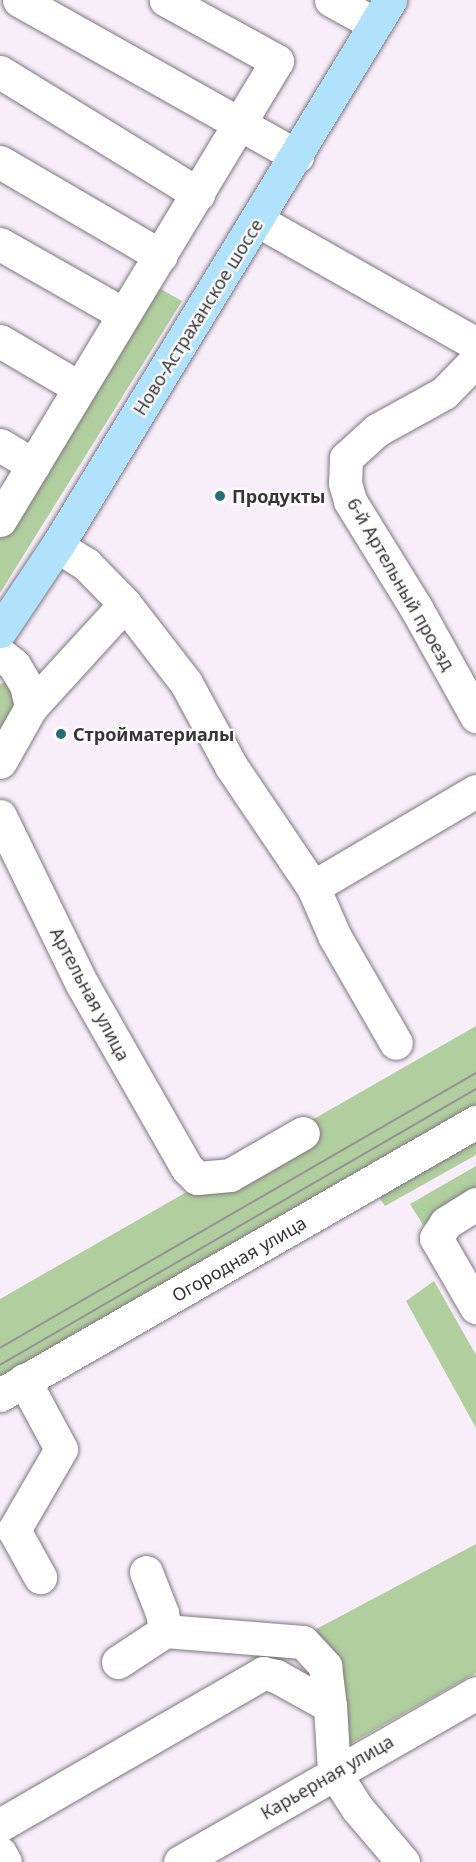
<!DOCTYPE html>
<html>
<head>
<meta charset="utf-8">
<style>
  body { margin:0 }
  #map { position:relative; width:476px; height:1862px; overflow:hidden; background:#f8eefa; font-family:"Noto Sans",sans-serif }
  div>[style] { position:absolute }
  .green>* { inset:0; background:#b0ce9e }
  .roads { filter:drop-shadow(0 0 2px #817782) drop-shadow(0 0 2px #817782) }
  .minor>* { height:33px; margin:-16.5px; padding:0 16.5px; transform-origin:16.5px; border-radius:16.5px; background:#fff }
  .major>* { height:33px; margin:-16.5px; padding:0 16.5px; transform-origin:16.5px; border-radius:16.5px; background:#b1e2fb }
  .tram>* { height:1.5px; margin:-0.75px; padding:0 0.75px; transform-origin:0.75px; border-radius:0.75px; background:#979098 }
  .dots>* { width:16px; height:16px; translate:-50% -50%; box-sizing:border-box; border:3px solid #fff; border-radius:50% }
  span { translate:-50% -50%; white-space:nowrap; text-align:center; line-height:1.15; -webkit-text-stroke:4.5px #fff; paint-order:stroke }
  .street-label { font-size:18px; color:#383439 }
  .poi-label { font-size:18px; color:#383439; font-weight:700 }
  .left { translate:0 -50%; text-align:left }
</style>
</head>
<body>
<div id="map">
  <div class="green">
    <div style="clip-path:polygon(152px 284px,182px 301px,0 593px,0 539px)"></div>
    <div style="clip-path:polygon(6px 682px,19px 697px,0 750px,0 684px)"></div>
    <div style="clip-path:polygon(476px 1026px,476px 1110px,0 1387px,0 1299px)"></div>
    <div style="clip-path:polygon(476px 1140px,476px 1155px,385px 1206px,378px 1196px)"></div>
    <div style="clip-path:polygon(476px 1166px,476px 1194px,423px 1225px,410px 1204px)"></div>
    <div style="clip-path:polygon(434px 1281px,476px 1355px,476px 1428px,406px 1301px)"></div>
    <div style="clip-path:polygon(476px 1544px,476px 1673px,337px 1751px,307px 1634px)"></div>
  </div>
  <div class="roads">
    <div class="minor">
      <div style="left:19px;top:0;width:319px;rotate:29.3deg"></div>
      <div style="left:331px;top:0;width:50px;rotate:28.6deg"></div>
      <div style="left:0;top:72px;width:233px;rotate:31.6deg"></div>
      <div style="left:0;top:162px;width:186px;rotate:30.3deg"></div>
      <div style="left:257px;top:220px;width:252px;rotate:29.5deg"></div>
      <div style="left:0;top:244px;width:142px;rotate:29.6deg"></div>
      <div style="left:0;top:341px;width:91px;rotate:30.5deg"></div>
      <div style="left:476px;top:360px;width:46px;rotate:134.1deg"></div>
      <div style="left:444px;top:393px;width:77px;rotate:151.1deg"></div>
      <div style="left:377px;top:430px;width:42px;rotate:137.9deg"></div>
      <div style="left:346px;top:458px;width:25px;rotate:92deg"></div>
      <div style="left:345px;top:483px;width:19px;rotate:74deg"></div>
      <div style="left:350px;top:501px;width:126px;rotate:58.3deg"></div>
      <div style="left:416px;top:608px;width:124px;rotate:60.9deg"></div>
      <div style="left:0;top:445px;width:39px;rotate:31deg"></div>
      <div style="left:0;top:520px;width:536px;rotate:-58.89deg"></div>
      <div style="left:277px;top:61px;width:127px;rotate:-151.2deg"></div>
      <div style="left:57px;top:546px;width:34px;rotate:32deg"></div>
      <div style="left:86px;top:564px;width:56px;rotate:45.7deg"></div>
      <div style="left:125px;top:604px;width:100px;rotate:52.3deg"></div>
      <div style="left:186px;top:683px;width:94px;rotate:61.5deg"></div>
      <div style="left:231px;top:766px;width:146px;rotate:55.9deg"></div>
      <div style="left:313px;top:887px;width:55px;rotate:66.3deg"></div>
      <div style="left:335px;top:937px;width:122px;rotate:60.1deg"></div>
      <div style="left:0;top:654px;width:18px;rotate:38deg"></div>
      <div style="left:14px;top:665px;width:23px;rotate:59deg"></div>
      <div style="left:26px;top:685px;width:23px;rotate:77deg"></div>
      <div style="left:31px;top:707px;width:63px;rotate:119.4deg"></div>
      <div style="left:31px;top:707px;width:139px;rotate:-47.6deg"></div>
      <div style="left:0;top:816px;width:187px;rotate:64deg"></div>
      <div style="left:82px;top:984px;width:212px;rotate:60.3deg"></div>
      <div style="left:187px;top:1168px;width:14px;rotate:45deg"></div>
      <div style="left:197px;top:1178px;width:33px;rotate:-5deg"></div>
      <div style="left:230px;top:1175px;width:84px;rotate:-29.9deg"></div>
      <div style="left:313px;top:887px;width:189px;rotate:-30.5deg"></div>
      <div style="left:476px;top:1204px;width:36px;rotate:148deg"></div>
      <div style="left:446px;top:1223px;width:18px;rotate:124deg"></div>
      <div style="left:436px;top:1238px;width:80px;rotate:59.9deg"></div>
      <div style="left:24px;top:1380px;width:78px;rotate:61.8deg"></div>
      <div style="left:61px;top:1449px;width:94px;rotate:120.1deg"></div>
      <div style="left:14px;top:1530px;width:54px;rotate:61deg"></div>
      <div style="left:0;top:1395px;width:549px;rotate:-29.84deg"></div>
      <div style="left:165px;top:1631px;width:138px;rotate:4.6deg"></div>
      <div style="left:303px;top:1642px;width:33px;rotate:47deg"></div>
      <div style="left:325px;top:1666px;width:40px;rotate:82.9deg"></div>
      <div style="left:118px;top:1662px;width:56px;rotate:-33.4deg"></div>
      <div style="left:165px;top:1631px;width:18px;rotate:-99deg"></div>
      <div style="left:162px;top:1613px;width:44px;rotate:-111.3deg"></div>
      <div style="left:0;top:1825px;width:304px;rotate:-30deg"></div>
      <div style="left:263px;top:1673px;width:13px;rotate:13deg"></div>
      <div style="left:276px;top:1676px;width:62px;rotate:29.1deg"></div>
      <div style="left:330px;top:1706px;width:66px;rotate:86.5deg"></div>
      <div style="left:334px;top:1772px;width:43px;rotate:57.4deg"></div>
      <div style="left:357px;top:1808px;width:71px;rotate:49.6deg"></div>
      <div style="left:0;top:1853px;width:10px;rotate:61deg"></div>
      <div style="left:180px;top:1862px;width:341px;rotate:-29.7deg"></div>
    </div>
    <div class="major">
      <div style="left:0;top:631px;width:102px;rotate:-56.2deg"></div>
      <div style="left:57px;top:546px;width:640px;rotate:-58.62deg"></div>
    </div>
  </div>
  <div class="tram">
    <div style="left:0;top:1348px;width:550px;rotate:-30.02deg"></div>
    <div style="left:0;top:1365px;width:550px;rotate:-30.11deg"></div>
  </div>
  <div class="dots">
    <div style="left:220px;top:496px;background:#246f73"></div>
    <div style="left:61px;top:734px;background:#246f73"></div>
  </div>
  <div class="street-label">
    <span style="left:198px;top:317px;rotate:-58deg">Ново-Астраханское шоссе</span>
    <span style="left:401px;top:584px;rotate:60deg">6-й Артельный проезд</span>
    <span style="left:90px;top:994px;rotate:62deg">Артельная улица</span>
    <span style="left:239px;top:1259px;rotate:-30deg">Огородная улица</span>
    <span style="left:327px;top:1777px;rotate:-30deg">Карьерная улица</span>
  </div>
  <div class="poi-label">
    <span class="left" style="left:232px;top:496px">Продукты</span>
    <span class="left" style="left:73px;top:734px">Стройматериалы</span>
  </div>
</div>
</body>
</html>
